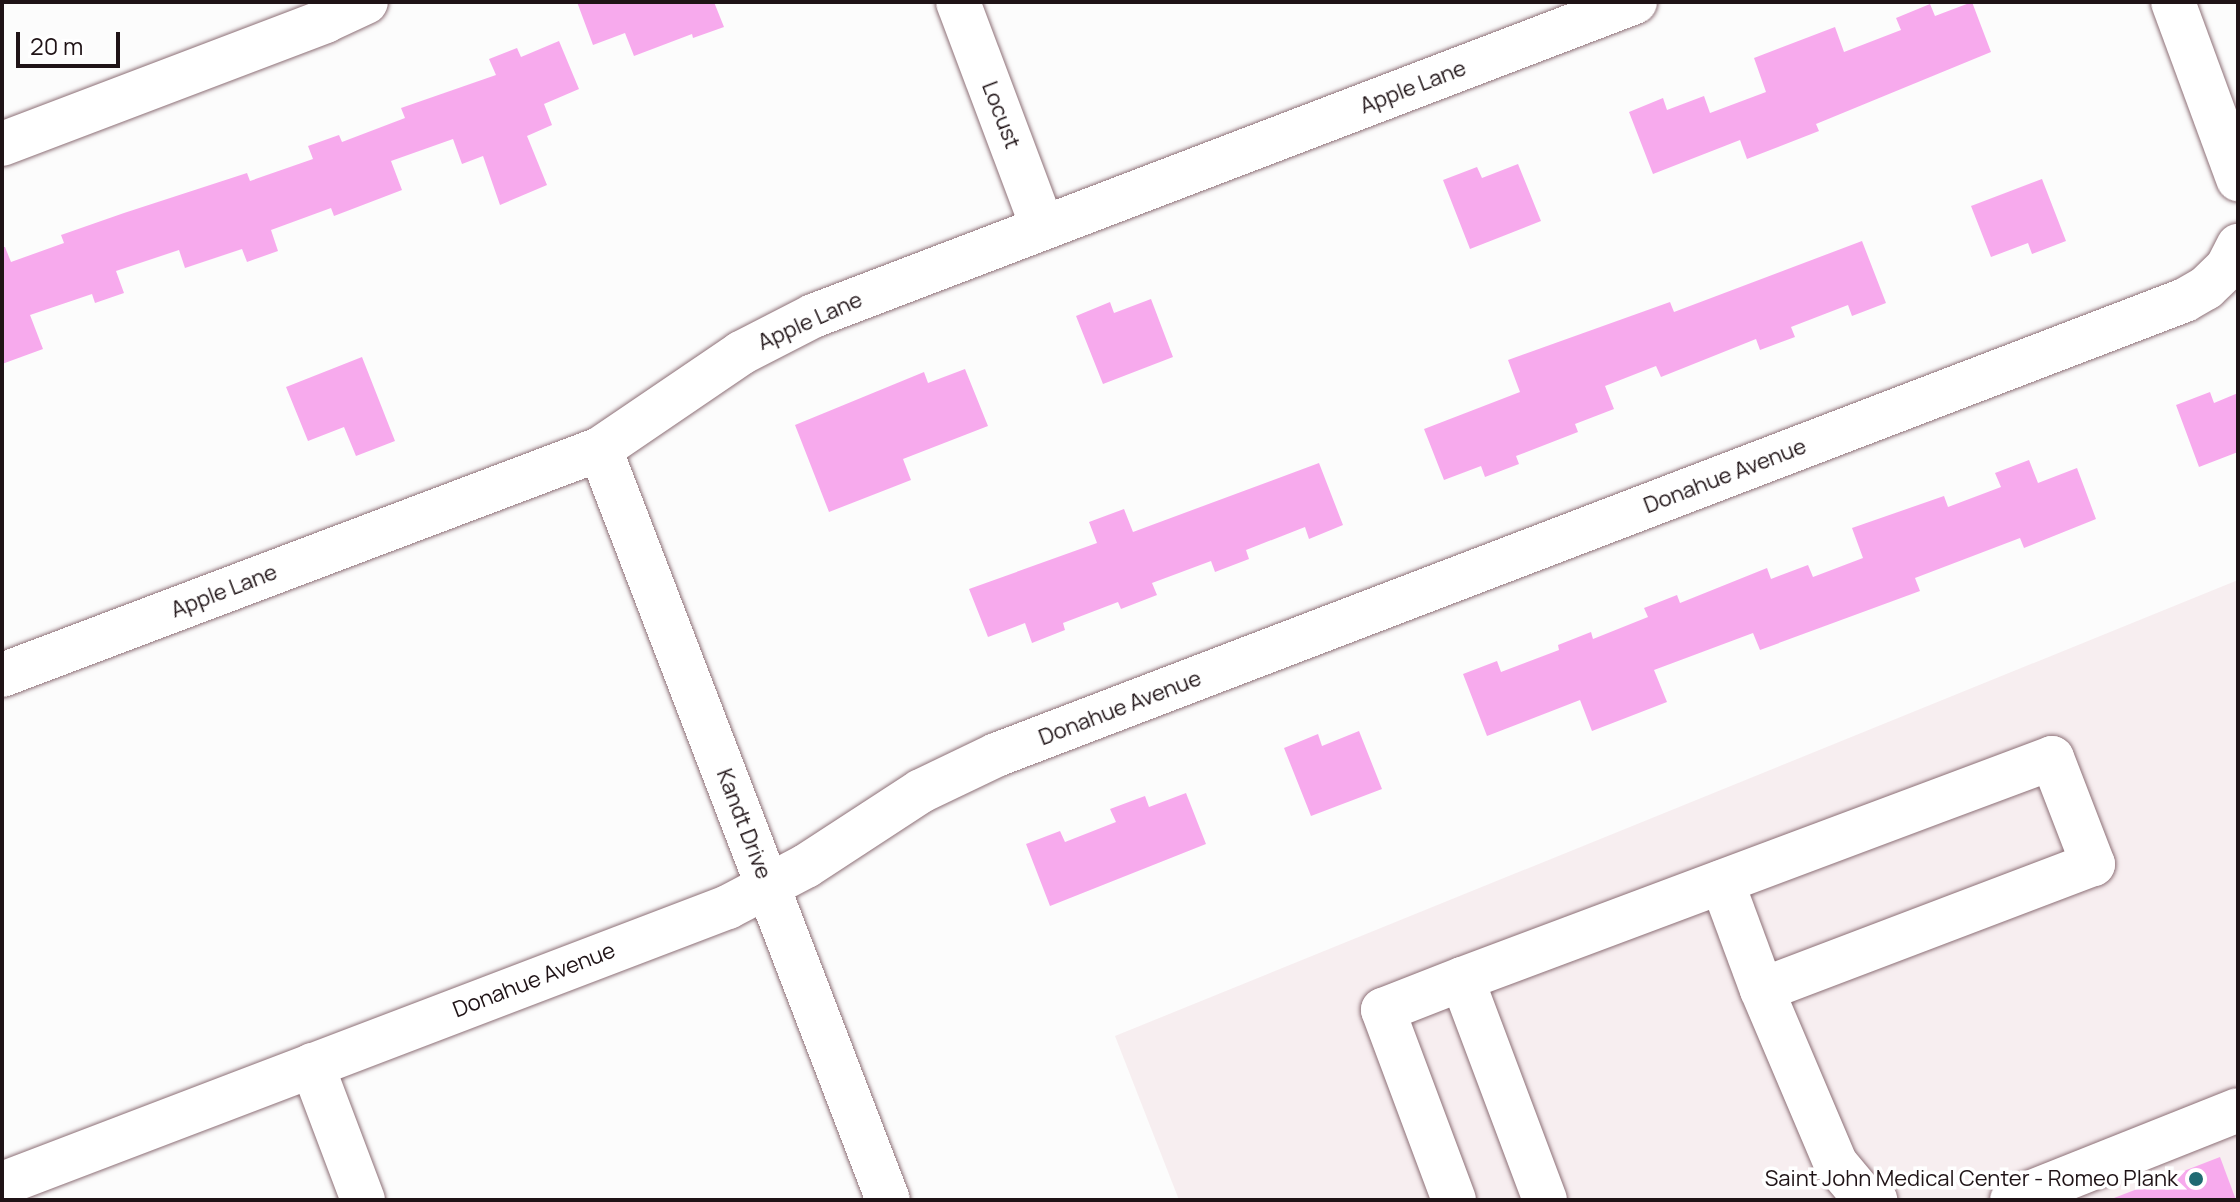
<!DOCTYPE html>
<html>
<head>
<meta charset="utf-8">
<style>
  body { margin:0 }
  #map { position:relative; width:2240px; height:1202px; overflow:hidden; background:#fcfcfc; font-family:Manrope,sans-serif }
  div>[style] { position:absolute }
  .built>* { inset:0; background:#f7eef0 }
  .building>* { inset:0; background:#f7aaed }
  .roads { filter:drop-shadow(0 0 2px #8d7077) drop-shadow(0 0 2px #8d7077) }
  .minor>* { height:44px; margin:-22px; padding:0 22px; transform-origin:22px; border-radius:22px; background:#fff }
  .dots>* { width:22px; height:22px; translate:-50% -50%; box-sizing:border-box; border:4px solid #fff; border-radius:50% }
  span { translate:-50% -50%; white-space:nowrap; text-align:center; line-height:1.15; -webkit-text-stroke:7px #fff; paint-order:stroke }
  .street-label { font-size:22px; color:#1f1316 }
  .poi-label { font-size:22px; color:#1f1316 }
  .right { translate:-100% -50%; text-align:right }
  .frame { position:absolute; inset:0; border:4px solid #1f1316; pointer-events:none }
  .scale { position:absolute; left:16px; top:32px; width:104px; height:36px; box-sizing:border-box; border:4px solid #1f1316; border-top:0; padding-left:10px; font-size:24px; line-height:28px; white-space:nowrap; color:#1f1316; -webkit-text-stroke:6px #fff; paint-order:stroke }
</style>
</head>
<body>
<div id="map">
  <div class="built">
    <div style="clip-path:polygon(2238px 580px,2238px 1200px,1179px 1200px,1115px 1036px)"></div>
  </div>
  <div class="building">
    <div style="clip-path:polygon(577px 2px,714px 2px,724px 27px,693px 38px,692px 34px,634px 56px,625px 33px,593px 45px)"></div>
    <div style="clip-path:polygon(1972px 2px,1991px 52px,1816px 124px,1819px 131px,1747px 159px,1740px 140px,1653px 174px,1629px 112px,1663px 98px,1667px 110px,1704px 96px,1710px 113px,1766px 92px,1754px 58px,1835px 27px,1844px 52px,1901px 30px,1896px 18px,1930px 4px,1935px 16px)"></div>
    <div style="clip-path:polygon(559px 41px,579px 89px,544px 104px,552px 125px,527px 136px,547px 185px,500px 205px,483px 156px,462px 164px,453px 139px,391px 161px,402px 190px,334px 216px,331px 208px,271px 230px,278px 251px,247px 262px,242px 249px,185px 268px,179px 250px,116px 271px,124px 293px,95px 303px,92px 294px,30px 315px,43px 349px,2px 364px,2px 247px,5px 247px,11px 262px,64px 243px,61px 235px,124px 213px,247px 173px,250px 181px,313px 159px,308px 146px,339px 135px,342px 142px,405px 118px,401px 108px,496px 75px,489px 59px,517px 48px,521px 57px)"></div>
    <div style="clip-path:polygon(1518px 164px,1541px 221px,1470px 249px,1443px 180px,1477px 167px,1482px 178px)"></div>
    <div style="clip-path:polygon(2042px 179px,2066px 241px,2032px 254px,2028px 243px,1991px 257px,1971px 206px)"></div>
    <div style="clip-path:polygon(1862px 241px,1886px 303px,1852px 316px,1848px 305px,1791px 327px,1795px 337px,1760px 350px,1756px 339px,1661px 377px,1656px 366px,1605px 386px,1614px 409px,1575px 424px,1578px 432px,1516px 456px,1519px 464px,1485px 477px,1481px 466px,1444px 480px,1424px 429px,1520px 392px,1508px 360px,1670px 302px,1674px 312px)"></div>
    <div style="clip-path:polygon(1151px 299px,1173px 357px,1103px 384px,1076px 316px,1110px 302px,1114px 313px)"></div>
    <div style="clip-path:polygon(362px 357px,395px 441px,356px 456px,344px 427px,308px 441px,286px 387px)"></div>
    <div style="clip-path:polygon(965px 369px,988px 426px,903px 459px,911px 480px,829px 512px,795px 425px,924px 372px,928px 383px)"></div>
    <div style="clip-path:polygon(2210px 392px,2214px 403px,2238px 393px,2238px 452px,2199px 467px,2176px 405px)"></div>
    <div style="clip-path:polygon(2029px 460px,2038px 483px,2077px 468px,2096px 519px,2024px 548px,2020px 538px,1915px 578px,1920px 591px,1760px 650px,1753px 633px,1654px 670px,1667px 702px,1592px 731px,1580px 700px,1487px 736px,1463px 674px,1497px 661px,1501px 672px,1559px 650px,1558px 645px,1591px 632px,1593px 639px,1648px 617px,1644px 608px,1677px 595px,1680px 603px,1767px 568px,1771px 579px,1808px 565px,1813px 577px,1863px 558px,1852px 528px,1944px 496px,1948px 507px,2001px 487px,1995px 473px)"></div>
    <div style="clip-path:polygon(1319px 463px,1343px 525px,1309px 539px,1305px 527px,1246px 550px,1249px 559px,1215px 572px,1211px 561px,1152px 583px,1157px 595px,1121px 609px,1118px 602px,1063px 623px,1065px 630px,1032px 643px,1025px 623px,988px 637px,969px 589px,1097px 543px,1089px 522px,1124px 509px,1133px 532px)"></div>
    <div style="clip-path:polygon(1359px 731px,1382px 789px,1311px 816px,1284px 748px,1318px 734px,1322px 746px)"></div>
    <div style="clip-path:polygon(1186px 793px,1206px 844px,1050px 906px,1026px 844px,1060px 831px,1065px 842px,1116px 822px,1110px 809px,1145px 796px,1149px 807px)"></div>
    <div style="clip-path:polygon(2220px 1157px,2236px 1200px,2114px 1200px,2114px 1198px)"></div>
  </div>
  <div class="roads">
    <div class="minor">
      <div style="left:958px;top:2px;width:241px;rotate:69.4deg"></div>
      <div style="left:2173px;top:2px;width:189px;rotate:69.8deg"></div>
      <div style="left:2px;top:144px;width:346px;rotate:-20.8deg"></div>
      <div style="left:325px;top:21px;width:45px;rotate:-24.9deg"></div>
      <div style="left:600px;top:449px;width:804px;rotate:69.02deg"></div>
      <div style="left:2px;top:675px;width:639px;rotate:-20.7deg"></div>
      <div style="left:600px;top:449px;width:171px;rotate:-34.2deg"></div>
      <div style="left:741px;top:353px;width:81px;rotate:-27.2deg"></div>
      <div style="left:813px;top:316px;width:880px;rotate:-20.91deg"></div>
      <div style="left:1722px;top:882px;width:115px;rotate:69.7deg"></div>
      <div style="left:1762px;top:990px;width:189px;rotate:67deg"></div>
      <div style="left:1836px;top:1164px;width:38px;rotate:50deg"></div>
      <div style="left:1860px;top:1193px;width:17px;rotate:25deg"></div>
      <div style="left:312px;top:1065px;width:144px;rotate:69.3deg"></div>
      <div style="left:2px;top:1184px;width:777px;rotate:-20.88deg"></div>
      <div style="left:728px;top:907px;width:88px;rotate:-27.7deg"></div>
      <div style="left:806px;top:866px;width:137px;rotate:-33.1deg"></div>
      <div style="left:921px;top:791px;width:83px;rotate:-25.6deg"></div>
      <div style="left:996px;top:755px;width:1273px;rotate:-20.94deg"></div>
      <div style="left:2185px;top:300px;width:24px;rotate:-30deg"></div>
      <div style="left:2206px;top:288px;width:29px;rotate:-44deg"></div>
      <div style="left:2227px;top:268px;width:25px;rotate:-63deg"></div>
      <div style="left:1454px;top:1200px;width:203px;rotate:-110.5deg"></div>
      <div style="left:1383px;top:1010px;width:85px;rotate:-21.4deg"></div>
      <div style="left:1545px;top:1200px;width:236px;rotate:-110.6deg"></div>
      <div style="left:1462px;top:979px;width:630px;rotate:-20.53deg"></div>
      <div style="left:2052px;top:758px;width:114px;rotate:68.9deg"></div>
      <div style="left:2093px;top:864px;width:354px;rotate:159.2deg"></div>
      <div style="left:2012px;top:1200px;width:243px;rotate:-21.7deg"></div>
    </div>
  </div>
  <div class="dots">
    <div style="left:2196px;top:1179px;background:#1f6a72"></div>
  </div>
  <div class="street-label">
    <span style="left:1413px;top:87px;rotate:-21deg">Apple Lane</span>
    <span style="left:1001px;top:115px;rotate:69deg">Locust</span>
    <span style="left:810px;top:321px;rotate:-24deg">Apple Lane</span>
    <span style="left:1725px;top:476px;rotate:-21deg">Donahue Avenue</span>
    <span style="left:224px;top:591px;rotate:-21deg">Apple Lane</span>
    <span style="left:1120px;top:708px;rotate:-21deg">Donahue Avenue</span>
    <span style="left:744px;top:824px;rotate:69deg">Kandt Drive</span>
    <span style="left:534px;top:980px;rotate:-21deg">Donahue Avenue</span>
  </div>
  <div class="poi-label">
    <span class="right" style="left:2178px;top:1179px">Saint John Medical Center - Romeo Plank</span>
  </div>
  <div class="frame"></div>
  <div class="scale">20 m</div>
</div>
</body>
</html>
